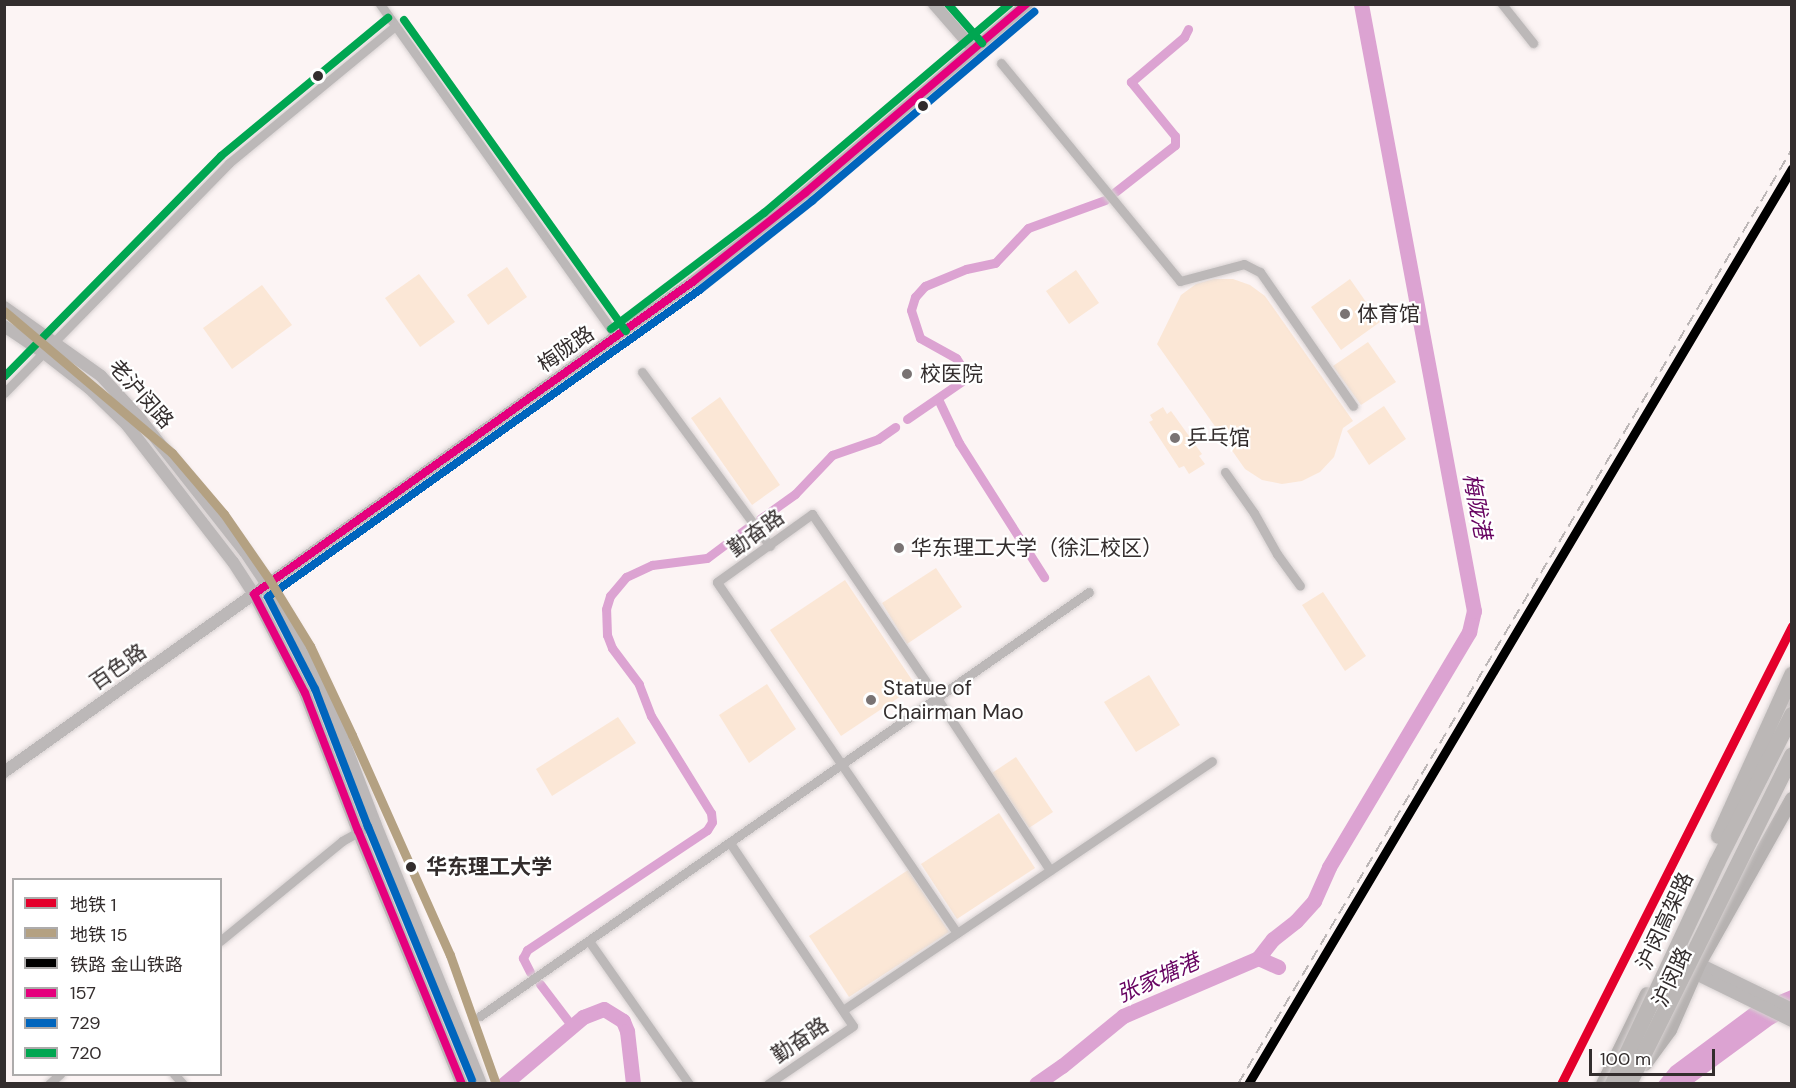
<!DOCTYPE html>
<html>
<head>
<meta charset="utf-8">
<style>
  body { margin:0 }
  #map { position:relative; width:1796px; height:1088px; overflow:hidden; background:#fcf4f4; font-family:"DM Sans","Noto Sans SC",sans-serif }
  div>[style] { position:absolute }
  .green>* { inset:0; background:#fbe7d6 }
  .water>* { inset:0; background:#dca3d2 }
  .canal>* { height:9px; margin:-4.5px; padding:0 4.5px; transform-origin:4.5px; border-radius:4.5px; background:#dca3d2 }
  .river>* { height:15px; margin:-7.5px; padding:0 7.5px; transform-origin:7.5px; border-radius:7.5px; background:#dca3d2 }
  .roads { filter:drop-shadow(0 0 2px #d7d1d1) drop-shadow(0 0 2px #d7d1d1) }
  .street>* { height:9px; margin:-4.5px; padding:0 4.5px; transform-origin:4.5px; border-radius:4.5px; background:#bcb8b8 }
  .secondary>* { height:12px; margin:-6px; padding:0 6px; transform-origin:6px; border-radius:6px; background:#bcb8b8 }
  .primary>* { height:14px; margin:-7px; padding:0 7px; transform-origin:7px; border-radius:7px; background:#b6b2b1 }
  .rail>* { height:2px; margin-top:-1px; transform-origin:0; background:repeating-linear-gradient(90deg,#beb8b8 0 12px,transparent 0 18px) }
  .bridges { filter:drop-shadow(0 0 2px #d7d1d1) drop-shadow(0 0 2px #d7d1d1) }
  .highway-bridge>* { height:16px; margin:-8px; padding:0 8px; transform-origin:8px; border-radius:8px; background:#bbb7b6 }
  .bus-1>* { height:8px; margin:-4px; padding:0 4px; transform-origin:4px; border-radius:4px; background:#e5007d }
  .bus-2>* { height:8px; margin:-4px; padding:0 4px; transform-origin:4px; border-radius:4px; background:#0065bd }
  .bus-3>* { height:8px; margin:-4px; padding:0 4px; transform-origin:4px; border-radius:4px; background:#00a651 }
  .rail-1>* { height:9px; margin:-4.5px; padding:0 4.5px; transform-origin:4.5px; border-radius:4.5px; background:#000 }
  .metro-1>* { height:9px; margin:-4.5px; padding:0 4.5px; transform-origin:4.5px; border-radius:4.5px; background:#e4002b }
  .metro-2>* { height:9px; margin:-4.5px; padding:0 4.5px; transform-origin:4.5px; border-radius:4.5px; background:#b4a182 }
  .dots>* { width:16px; height:16px; translate:-50% -50%; box-sizing:border-box; border:3px solid #fff; border-radius:50% }
  span { translate:-50% -50%; white-space:nowrap; text-align:center; line-height:1.15; -webkit-text-stroke:4.5px #fff; paint-order:stroke }
  .poi-label { font-size:21px; color:#332d2d }
  .left { translate:0 -50%; text-align:left }
  .street-label { font-size:21px; color:#332d2d }
  .stop-label { font-size:21px; color:#332d2d; font-weight:700 }
  .water-label { font-size:22px; color:#670361; font-style:italic }
  .frame { position:absolute; inset:0; border:6px solid #332d2d; pointer-events:none }
  .legend { position:absolute; left:12px; top:878px; width:210px; height:198px; box-sizing:border-box; background:#fff; border:2px solid #adabab; margin:0; padding:8px 10px; list-style:none; font-size:18px; color:#332d2d }
  .legend li { display:flex; align-items:center; gap:12px; height:30px }
  .legend b { width:30px; border:2px solid #adabab }
  .scale { position:absolute; left:1589px; top:1049px; width:126px; height:27px; box-sizing:border-box; border:3px solid #332d2d; border-top:0; padding-left:8px; font-size:18px; line-height:21px; white-space:nowrap; color:#332d2d; -webkit-text-stroke:4px #fff; paint-order:stroke }
</style>
</head>
<body>
<div id="map">
  <div class="green">
    <div style="clip-path:polygon(507px 267px,527px 297px,488px 325px,467px 295px)"></div>
    <div style="clip-path:polygon(1076px 270px,1099px 303px,1069px 324px,1046px 291px)"></div>
    <div style="clip-path:polygon(419px 274px,455px 322px,420px 347px,385px 298px)"></div>
    <div style="clip-path:polygon(1214px 279px,1233px 279px,1250px 285px,1265px 296px,1353px 421px,1343px 428px,1334px 457px,1320px 472px,1302px 481px,1282px 484px,1262px 480px,1245px 469px,1157px 344px,1181px 295px,1196px 284px)"></div>
    <div style="clip-path:polygon(1350px 279px,1380px 322px,1341px 350px,1311px 307px)"></div>
    <div style="clip-path:polygon(262px 285px,292px 325px,232px 369px,203px 328px)"></div>
    <div style="clip-path:polygon(1368px 342px,1396px 382px,1361px 405px,1333px 366px)"></div>
    <div style="clip-path:polygon(720px 397px,780px 485px,752px 505px,691px 418px)"></div>
    <div style="clip-path:polygon(1384px 406px,1406px 439px,1369px 465px,1347px 431px)"></div>
    <div style="clip-path:polygon(1163px 407px,1167px 414px,1171px 411px,1202px 454px,1199px 456px,1205px 464px,1189px 474px,1184px 466px,1179px 468px,1149px 422px,1153px 420px,1150px 415px)"></div>
    <div style="clip-path:polygon(936px 568px,962px 607px,907px 644px,882px 603px)"></div>
    <div style="clip-path:polygon(845px 580px,916px 686px,841px 736px,770px 630px)"></div>
    <div style="clip-path:polygon(1323px 592px,1366px 656px,1345px 671px,1302px 605px)"></div>
    <div style="clip-path:polygon(1149px 675px,1180px 725px,1136px 752px,1104px 702px)"></div>
    <div style="clip-path:polygon(767px 684px,796px 729px,749px 763px,719px 715px)"></div>
    <div style="clip-path:polygon(618px 717px,636px 743px,552px 796px,536px 769px)"></div>
    <div style="clip-path:polygon(1016px 757px,1053px 812px,1029px 828px,992px 773px)"></div>
    <div style="clip-path:polygon(999px 813px,1035px 868px,957px 919px,921px 864px)"></div>
    <div style="clip-path:polygon(908px 870px,949px 932px,849px 997px,809px 936px)"></div>
  </div>
  <div class="water">
    <div style="clip-path:polygon(1791px 990px,1791px 1014px,1772px 1025px,1693px 1083px,1657px 1084px,1671px 1067px,1753px 1006px)"></div>
  </div>
  <div class="canal">
    <div style="left:1115px;top:192px;width:76px;rotate:-38.1deg"></div>
    <div style="left:1175px;top:145px;width:9px;rotate:-90deg"></div>
    <div style="left:1175px;top:136px;width:70px;rotate:-129.2deg"></div>
    <div style="left:1131px;top:82px;width:70px;rotate:-40.3deg"></div>
    <div style="left:1184px;top:37px;width:9px;rotate:-63deg"></div>
    <div style="left:938px;top:399px;width:49px;rotate:64.5deg"></div>
    <div style="left:959px;top:443px;width:159px;rotate:57.6deg"></div>
    <div style="left:907px;top:419px;width:74px;rotate:-34.5deg"></div>
    <div style="left:968px;top:377px;width:22px;rotate:-122deg"></div>
    <div style="left:956px;top:358px;width:41px;rotate:-150.9deg"></div>
    <div style="left:920px;top:338px;width:29px;rotate:-108deg"></div>
    <div style="left:911px;top:310px;width:14px;rotate:-73deg"></div>
    <div style="left:915px;top:297px;width:15px;rotate:-48deg"></div>
    <div style="left:925px;top:286px;width:44px;rotate:-22.5deg"></div>
    <div style="left:966px;top:269px;width:30px;rotate:-12deg"></div>
    <div style="left:995px;top:263px;width:48px;rotate:-46.7deg"></div>
    <div style="left:1028px;top:228px;width:82px;rotate:-20deg"></div>
    <div style="left:760px;top:519px;width:43px;rotate:-35.5deg"></div>
    <div style="left:795px;top:494px;width:54px;rotate:-46.5deg"></div>
    <div style="left:832px;top:455px;width:49px;rotate:-19.2deg"></div>
    <div style="left:878px;top:439px;width:21px;rotate:-35deg"></div>
    <div style="left:530px;top:972px;width:16px;rotate:-117deg"></div>
    <div style="left:523px;top:958px;width:9px;rotate:-63deg"></div>
    <div style="left:527px;top:950px;width:216px;rotate:-33.7deg"></div>
    <div style="left:707px;top:830px;width:9px;rotate:-58deg"></div>
    <div style="left:712px;top:822px;width:9px;rotate:-96deg"></div>
    <div style="left:711px;top:813px;width:114px;rotate:-121.7deg"></div>
    <div style="left:651px;top:716px;width:34px;rotate:-111deg"></div>
    <div style="left:639px;top:684px;width:45px;rotate:-126.9deg"></div>
    <div style="left:612px;top:648px;width:14px;rotate:-111deg"></div>
    <div style="left:607px;top:635px;width:26px;rotate:-92deg"></div>
    <div style="left:606px;top:609px;width:14px;rotate:-73deg"></div>
    <div style="left:610px;top:596px;width:25px;rotate:-50deg"></div>
    <div style="left:626px;top:577px;width:29px;rotate:-25deg"></div>
    <div style="left:652px;top:565px;width:55px;rotate:-7.3deg"></div>
    <div style="left:707px;top:558px;width:50px;rotate:-36.9deg"></div>
    <div style="left:540px;top:984px;width:53px;rotate:52.7deg"></div>
  </div>
  <div class="river">
    <div style="left:1258px;top:958px;width:24px;rotate:-52deg"></div>
    <div style="left:1273px;top:939px;width:29px;rotate:-38deg"></div>
    <div style="left:1296px;top:921px;width:27px;rotate:-48deg"></div>
    <div style="left:1314px;top:901px;width:37px;rotate:-66deg"></div>
    <div style="left:1329px;top:867px;width:274px;rotate:-59.2deg"></div>
    <div style="left:1469px;top:632px;width:22px;rotate:-77deg"></div>
    <div style="left:1474px;top:611px;width:617px;rotate:-100.55deg"></div>
    <div style="left:504px;top:1084px;width:104px;rotate:-40.3deg"></div>
    <div style="left:583px;top:1017px;width:22px;rotate:-21deg"></div>
    <div style="left:604px;top:1009px;width:22px;rotate:32deg"></div>
    <div style="left:623px;top:1021px;width:11px;rotate:68deg"></div>
    <div style="left:627px;top:1031px;width:53px;rotate:83.5deg"></div>
    <div style="left:1036px;top:1084px;width:32px;rotate:-35deg"></div>
    <div style="left:1062px;top:1066px;width:79px;rotate:-39.3deg"></div>
    <div style="left:1123px;top:1016px;width:147px;rotate:-23.2deg"></div>
    <div style="left:1258px;top:958px;width:22px;rotate:24deg"></div>
  </div>
  <div class="roads">
    <div class="street">
      <div style="left:380px;top:4px;width:409px;rotate:54.6deg"></div>
      <div style="left:1502px;top:4px;width:50px;rotate:51.5deg"></div>
      <div style="left:1001px;top:63px;width:282px;rotate:50.6deg"></div>
      <div style="left:1180px;top:281px;width:66px;rotate:-14.9deg"></div>
      <div style="left:1244px;top:264px;width:18px;rotate:27deg"></div>
      <div style="left:1260px;top:272px;width:163px;rotate:55.2deg"></div>
      <div style="left:642px;top:372px;width:216px;rotate:53.7deg"></div>
      <div style="left:4px;top:393px;width:322px;rotate:-45.6deg"></div>
      <div style="left:229px;top:163px;width:215px;rotate:-39.5deg"></div>
      <div style="left:1225px;top:472px;width:50px;rotate:54.7deg"></div>
      <div style="left:1254px;top:513px;width:47px;rotate:60.7deg"></div>
      <div style="left:1277px;top:554px;width:39px;rotate:54deg"></div>
      <div style="left:730px;top:843px;width:220px;rotate:56.1deg"></div>
      <div style="left:853px;top:1026px;width:103px;rotate:145.7deg"></div>
      <div style="left:957px;top:933px;width:425px;rotate:-124.4deg"></div>
      <div style="left:717px;top:582px;width:117px;rotate:-35.6deg"></div>
      <div style="left:812px;top:514px;width:222px;rotate:55.8deg"></div>
      <div style="left:937px;top:698px;width:206px;rotate:56.7deg"></div>
      <div style="left:220px;top:941px;width:158px;rotate:-39.3deg"></div>
      <div style="left:342px;top:841px;width:38px;rotate:-29deg"></div>
      <div style="left:589px;top:941px;width:174px;rotate:55deg"></div>
      <div style="left:843px;top:1010px;width:445px;rotate:-34deg"></div>
      <div style="left:480px;top:1016px;width:742px;rotate:-34.85deg"></div>
      <div style="left:174px;top:1074px;width:13px;rotate:48deg"></div>
      <div style="left:49px;top:1084px;width:15px;rotate:-42deg"></div>
    </div>
    <div class="secondary">
      <div style="left:934px;top:4px;width:61px;rotate:49deg"></div>
      <div style="left:4px;top:307px;width:119px;rotate:35.4deg"></div>
      <div style="left:101px;top:376px;width:54px;rotate:47.2deg"></div>
      <div style="left:138px;top:416px;width:173px;rotate:51.8deg"></div>
      <div style="left:245px;top:552px;width:40px;rotate:56deg"></div>
      <div style="left:267px;top:585px;width:79px;rotate:58.9deg"></div>
      <div style="left:308px;top:653px;width:34px;rotate:66deg"></div>
      <div style="left:322px;top:684px;width:149px;rotate:69.1deg"></div>
      <div style="left:375px;top:823px;width:282px;rotate:67.9deg"></div>
      <div style="left:4px;top:326px;width:48px;rotate:34deg"></div>
      <div style="left:44px;top:353px;width:57px;rotate:37.9deg"></div>
      <div style="left:89px;top:388px;width:53px;rotate:44.2deg"></div>
      <div style="left:127px;top:425px;width:173px;rotate:52.3deg"></div>
      <div style="left:233px;top:562px;width:38px;rotate:57deg"></div>
      <div style="left:254px;top:594px;width:111px;rotate:62.7deg"></div>
      <div style="left:305px;top:693px;width:148px;rotate:69deg"></div>
      <div style="left:358px;top:831px;width:274px;rotate:67.7deg"></div>
      <div style="left:4px;top:772px;width:847px;rotate:-35.44deg"></div>
      <div style="left:694px;top:281px;width:142px;rotate:-38.4deg"></div>
      <div style="left:805px;top:193px;width:292px;rotate:-40.4deg"></div>
      <div style="left:1691px;top:960px;width:112px;rotate:25.9deg"></div>
      <div style="left:1688px;top:970px;width:116px;rotate:26.1deg"></div>
    </div>
    <div class="primary">
      <div style="left:1781px;top:724px;width:25px;rotate:-63deg"></div>
      <div style="left:1645px;top:1064px;width:42px;rotate:-53.7deg"></div>
      <div style="left:1670px;top:1030px;width:74px;rotate:-66.2deg"></div>
      <div style="left:1700px;top:962px;width:187px;rotate:-60.6deg"></div>
      <div style="left:1603px;top:1084px;width:100px;rotate:-63.9deg"></div>
    </div>
  </div>
  <div class="rail">
    <div style="left:1238px;top:1084px;width:1087px;rotate:-59.35deg"></div>
  </div>
  <div class="bridges">
    <div class="highway-bridge">
      <div style="left:1719px;top:836px;width:177px;rotate:-65.6deg"></div>
      <div style="left:1613px;top:1084px;width:244px;rotate:-64.8deg"></div>
      <div style="left:1717px;top:863px;width:166px;rotate:-63.1deg"></div>
      <div style="left:1629px;top:1084px;width:367px;rotate:-63.6deg"></div>
    </div>
  </div>
  <div class="bus-1">
    <div style="left:462px;top:1084px;width:274px;rotate:-112.3deg"></div>
    <div style="left:358px;top:831px;width:148px;rotate:-111deg"></div>
    <div style="left:305px;top:693px;width:111px;rotate:-117.3deg"></div>
    <div style="left:254px;top:594px;width:540px;rotate:-35.43deg"></div>
    <div style="left:694px;top:281px;width:142px;rotate:-38.4deg"></div>
    <div style="left:805px;top:193px;width:291px;rotate:-40.5deg"></div>
  </div>
  <div class="bus-2">
    <div style="left:472px;top:1080px;width:274px;rotate:-112.3deg"></div>
    <div style="left:368px;top:827px;width:148px;rotate:-111deg"></div>
    <div style="left:315px;top:689px;width:103px;rotate:-117.1deg"></div>
    <div style="left:268px;top:597px;width:531px;rotate:-35.42deg"></div>
    <div style="left:701px;top:289px;width:142px;rotate:-38.4deg"></div>
    <div style="left:812px;top:201px;width:292px;rotate:-40.4deg"></div>
  </div>
  <div class="bus-3">
    <div style="left:948px;top:4px;width:52px;rotate:48.9deg"></div>
    <div style="left:404px;top:20px;width:382px;rotate:54.5deg"></div>
    <div style="left:611px;top:329px;width:192px;rotate:-37.2deg"></div>
    <div style="left:764px;top:213px;width:323px;rotate:-40.4deg"></div>
    <div style="left:4px;top:377px;width:310px;rotate:-45.5deg"></div>
    <div style="left:221px;top:156px;width:217px;rotate:-39.6deg"></div>
  </div>
  <div class="rail-1">
    <div style="left:1248px;top:1084px;width:1065px;rotate:-59.29deg"></div>
  </div>
  <div class="metro-1">
    <div style="left:1561px;top:1084px;width:513px;rotate:-63.24deg"></div>
  </div>
  <div class="metro-2">
    <div style="left:4px;top:311px;width:220px;rotate:40.2deg"></div>
    <div style="left:172px;top:453px;width:80px;rotate:49.6deg"></div>
    <div style="left:224px;top:514px;width:79px;rotate:55.3deg"></div>
    <div style="left:269px;top:579px;width:79px;rotate:58.5deg"></div>
    <div style="left:310px;top:646px;width:98px;rotate:64.7deg"></div>
    <div style="left:352px;top:735px;width:241px;rotate:66deg"></div>
    <div style="left:450px;top:955px;width:137px;rotate:70.4deg"></div>
  </div>
  <div class="dots">
    <div style="left:318px;top:76px;background:#332d2d"></div>
    <div style="left:923px;top:106px;background:#332d2d"></div>
    <div style="left:1345px;top:314px;background:#797373"></div>
    <div style="left:907px;top:374px;background:#797373"></div>
    <div style="left:1175px;top:438px;background:#797373"></div>
    <div style="left:899px;top:548px;background:#797373"></div>
    <div style="left:871px;top:700px;background:#797373"></div>
    <div style="left:411px;top:867px;background:#332d2d"></div>
  </div>
  <div class="poi-label">
    <span class="left" style="left:1357px;top:314px">体育馆</span>
    <span class="left" style="left:920px;top:374px">校医院</span>
    <span class="left" style="left:1187px;top:438px">乒乓馆</span>
    <span class="left" style="left:911px;top:548px">华东理工大学（徐汇校区）</span>
    <span class="left" style="left:883px;top:700px">Statue of<br>Chairman Mao</span>
  </div>
  <div class="street-label">
    <span style="left:566px;top:349px;rotate:-35deg">梅陇路</span>
    <span style="left:141px;top:394px;rotate:48deg">老沪闵路</span>
    <span style="left:756px;top:533px;rotate:-36deg">勤奋路</span>
    <span style="left:118px;top:667px;rotate:-35deg">百色路</span>
    <span style="left:1665px;top:921px;rotate:-65deg">沪闵高架路</span>
    <span style="left:1672px;top:977px;rotate:-65deg">沪闵路</span>
    <span style="left:800px;top:1040px;rotate:-34deg">勤奋路</span>
  </div>
  <div class="stop-label">
    <span class="left" style="left:426px;top:867px">华东理工大学</span>
  </div>
  <div class="water-label">
    <span style="left:1477px;top:506px;rotate:79deg">梅陇港</span>
    <span style="left:1158px;top:978px;rotate:-24deg">张家塘港</span>
  </div>
  <div class="frame"></div>
  <ul class="legend">
  <li><b style="height:8px;background:#e4002b"></b>地铁 1</li>
  <li><b style="height:8px;background:#b4a182"></b>地铁 15</li>
  <li><b style="height:8px;background:#000"></b>铁路 金山铁路</li>
  <li><b style="height:8px;background:#e5007d"></b>157</li>
  <li><b style="height:8px;background:#0065bd"></b>729</li>
  <li><b style="height:8px;background:#00a651"></b>720</li>
  </ul>
  <div class="scale">100 m</div>
</div>
</body>
</html>
